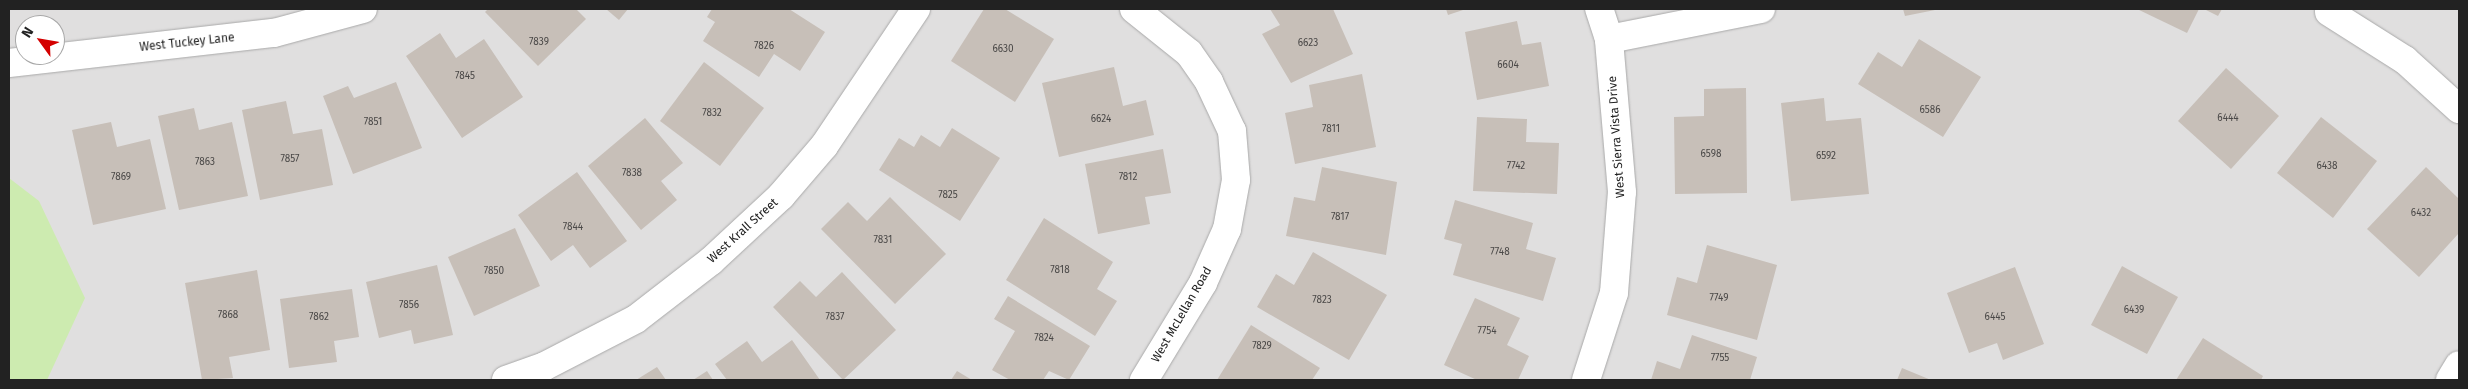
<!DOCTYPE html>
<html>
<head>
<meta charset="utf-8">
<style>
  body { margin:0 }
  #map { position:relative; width:2468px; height:389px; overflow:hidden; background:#f2efe9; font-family:"Fira Sans",sans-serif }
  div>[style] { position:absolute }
  .residential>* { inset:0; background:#e0dfdf }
  .grass>* { inset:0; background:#cdebb0 }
  .building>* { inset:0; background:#c7bfb8 }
  .roads { filter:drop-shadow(0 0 1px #a9a9a9) drop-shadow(0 0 1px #a9a9a9) }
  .street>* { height:28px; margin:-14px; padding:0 14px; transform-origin:14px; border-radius:14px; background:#fff }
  span { translate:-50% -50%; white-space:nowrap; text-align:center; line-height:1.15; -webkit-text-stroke:4px #fff; paint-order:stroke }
  .number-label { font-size:10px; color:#4b4948 }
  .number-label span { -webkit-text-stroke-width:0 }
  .street-label { font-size:12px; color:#222 }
  .frame { position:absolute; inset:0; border:10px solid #222; pointer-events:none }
  .north { position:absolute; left:15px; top:15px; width:50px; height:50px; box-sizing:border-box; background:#fff; border:1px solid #a7a7a7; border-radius:50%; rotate:302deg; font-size:14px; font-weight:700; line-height:20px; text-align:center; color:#222 }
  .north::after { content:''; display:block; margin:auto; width:18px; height:22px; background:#d40000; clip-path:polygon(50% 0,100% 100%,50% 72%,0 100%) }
</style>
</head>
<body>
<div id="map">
  <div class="residential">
    <div style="clip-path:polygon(evenodd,9px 9px,2459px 9px,2459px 380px,9px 380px,9px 9px,25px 25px,55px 25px,55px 55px,25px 55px,25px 25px)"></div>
  </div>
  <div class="grass">
    <div style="clip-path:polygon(9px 178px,39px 201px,85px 298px,47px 380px,9px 380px)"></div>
  </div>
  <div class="building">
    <div style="clip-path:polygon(488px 9px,576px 9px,586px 19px,538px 66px,485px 12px)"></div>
    <div style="clip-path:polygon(606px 9px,628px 9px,619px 20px)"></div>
    <div style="clip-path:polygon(712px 9px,789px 9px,825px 32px,800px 71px,774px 54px,759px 77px,703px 41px,715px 22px,707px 17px)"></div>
    <div style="clip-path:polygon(984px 9px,1005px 9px,1054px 39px,1015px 102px,951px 61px)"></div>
    <div style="clip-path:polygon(1270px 9px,1333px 9px,1353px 54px,1291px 83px,1262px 34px,1280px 25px)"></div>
    <div style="clip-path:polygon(1446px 9px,1466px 9px,1448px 15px)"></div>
    <div style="clip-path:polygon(1903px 9px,1935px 9px,1935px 10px,1905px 16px)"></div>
    <div style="clip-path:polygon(2137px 9px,2199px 9px,2187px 33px)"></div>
    <div style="clip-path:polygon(2204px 9px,2222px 9px,2218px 16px)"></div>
    <div style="clip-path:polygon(1517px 21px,1522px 45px,1541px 42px,1549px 86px,1477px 100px,1465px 32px)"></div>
    <div style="clip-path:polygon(440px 33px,456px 58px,484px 39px,523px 97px,462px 138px,406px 56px)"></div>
    <div style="clip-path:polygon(1919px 39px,1981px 77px,1943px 137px,1858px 84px,1878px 52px,1902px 67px)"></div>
    <div style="clip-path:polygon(704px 62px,764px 108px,720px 166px,660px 121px)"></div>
    <div style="clip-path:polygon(1114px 67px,1123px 106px,1146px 100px,1154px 135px,1059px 157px,1042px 83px)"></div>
    <div style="clip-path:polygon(2226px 68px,2279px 116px,2231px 169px,2178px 121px)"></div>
    <div style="clip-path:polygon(1362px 74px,1376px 147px,1295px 164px,1285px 113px,1313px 107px,1309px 85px)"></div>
    <div style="clip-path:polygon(396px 82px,422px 148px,353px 174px,323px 96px,348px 86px,354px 98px)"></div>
    <div style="clip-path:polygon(1746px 88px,1747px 193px,1675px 194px,1674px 117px,1704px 116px,1704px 89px)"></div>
    <div style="clip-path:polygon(1824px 98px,1826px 121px,1861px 118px,1869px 194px,1791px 201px,1781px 103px)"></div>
    <div style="clip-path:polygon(286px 101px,293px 134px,322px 129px,333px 185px,260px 200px,242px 110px)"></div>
    <div style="clip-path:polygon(194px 108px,199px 130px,232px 122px,248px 196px,179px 210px,158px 116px)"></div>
    <div style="clip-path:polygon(1477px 117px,1527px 119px,1526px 142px,1559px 143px,1557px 194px,1473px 191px)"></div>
    <div style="clip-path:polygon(2321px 117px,2377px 161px,2333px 218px,2277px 173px)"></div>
    <div style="clip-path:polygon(645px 118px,683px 163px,661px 181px,677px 200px,641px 230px,588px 166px)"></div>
    <div style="clip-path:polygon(111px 122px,117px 147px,150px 139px,166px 209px,93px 225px,72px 130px)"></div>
    <div style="clip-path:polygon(952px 128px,1000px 158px,960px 221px,879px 170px,899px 138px,914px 147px,921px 135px,940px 147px)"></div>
    <div style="clip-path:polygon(1163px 149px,1171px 193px,1145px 197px,1150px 224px,1098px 234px,1085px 164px)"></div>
    <div style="clip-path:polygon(1322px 167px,1397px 182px,1386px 255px,1286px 236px,1294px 197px,1315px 201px)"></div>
    <div style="clip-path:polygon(2426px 167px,2459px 199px,2459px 233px,2419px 277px,2367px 229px)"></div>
    <div style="clip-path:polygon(577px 172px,627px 241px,590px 268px,573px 245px,551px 261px,518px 215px)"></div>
    <div style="clip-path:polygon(890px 197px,946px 254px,895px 304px,821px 229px,848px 202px,867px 221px)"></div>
    <div style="clip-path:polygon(1455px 200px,1533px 223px,1526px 249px,1556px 258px,1543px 301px,1453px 275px,1462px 244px,1444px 239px)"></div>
    <div style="clip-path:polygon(1044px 218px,1113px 262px,1097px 289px,1117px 301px,1095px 336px,1006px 280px)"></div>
    <div style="clip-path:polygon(515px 228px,540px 286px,474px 316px,448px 257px)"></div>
    <div style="clip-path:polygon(1707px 245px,1777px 265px,1757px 340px,1667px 315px,1677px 277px,1697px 283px)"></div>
    <div style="clip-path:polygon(1313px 252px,1387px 295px,1349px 360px,1257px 307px,1276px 274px,1294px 285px)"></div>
    <div style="clip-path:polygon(437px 265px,453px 335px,414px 344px,411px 330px,379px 338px,366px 282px)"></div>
    <div style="clip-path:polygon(2122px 266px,2178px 297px,2147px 354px,2091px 325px)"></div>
    <div style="clip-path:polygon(2015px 267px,2044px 344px,2003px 360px,1997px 343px,1969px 353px,1947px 293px)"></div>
    <div style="clip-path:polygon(257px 270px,270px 350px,229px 357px,233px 378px,202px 380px,185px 283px)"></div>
    <div style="clip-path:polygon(842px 272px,896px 330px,843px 380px,773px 307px,800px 281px,816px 297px)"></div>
    <div style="clip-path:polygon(352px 289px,359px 337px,334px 341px,337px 362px,289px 368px,280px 299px)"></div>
    <div style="clip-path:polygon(1008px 296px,1090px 346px,1069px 380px,1049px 371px,1043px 380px,1010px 380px,992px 370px,1015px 331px,994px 319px)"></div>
    <div style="clip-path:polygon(1475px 298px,1520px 318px,1507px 345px,1529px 356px,1518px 380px,1477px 380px,1444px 365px)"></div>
    <div style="clip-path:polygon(1251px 325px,1320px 368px,1312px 380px,1217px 380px)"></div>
    <div style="clip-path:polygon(1692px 335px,1757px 357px,1750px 380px,1651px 380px,1657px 361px,1680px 369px)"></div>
    <div style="clip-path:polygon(2203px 338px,2263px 376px,2261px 380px,2176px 380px)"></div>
    <div style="clip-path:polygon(792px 340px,820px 380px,727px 380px,715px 364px,747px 341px,762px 362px)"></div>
    <div style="clip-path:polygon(657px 367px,666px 380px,636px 380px)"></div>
    <div style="clip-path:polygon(1902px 368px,1931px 380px,1897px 380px)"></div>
    <div style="clip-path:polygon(707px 371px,713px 380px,693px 380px)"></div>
    <div style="clip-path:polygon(957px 371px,972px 380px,951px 380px)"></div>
  </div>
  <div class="roads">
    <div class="street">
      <div style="left:1134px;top:9px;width:70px;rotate:38.7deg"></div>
      <div style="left:1189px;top:53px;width:35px;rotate:55deg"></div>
      <div style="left:1209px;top:82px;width:54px;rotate:64.9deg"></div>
      <div style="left:1232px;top:131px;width:49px;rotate:85.3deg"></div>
      <div style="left:1236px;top:180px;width:50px;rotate:100.4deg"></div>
      <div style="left:1227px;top:229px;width:59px;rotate:114deg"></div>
      <div style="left:1203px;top:283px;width:114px;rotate:121.3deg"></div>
      <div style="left:2329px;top:12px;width:90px;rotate:32.3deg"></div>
      <div style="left:2405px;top:60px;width:73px;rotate:42.2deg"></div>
      <div style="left:1609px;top:39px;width:155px;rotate:-11.2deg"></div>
      <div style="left:9px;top:63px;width:267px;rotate:-6.5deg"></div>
      <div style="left:274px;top:33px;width:92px;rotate:-15.1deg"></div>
      <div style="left:506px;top:380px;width:41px;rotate:-19.7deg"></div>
      <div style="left:545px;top:366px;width:102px;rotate:-27.3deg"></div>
      <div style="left:636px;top:319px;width:95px;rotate:-37.7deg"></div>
      <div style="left:711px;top:261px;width:96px;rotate:-42.9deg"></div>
      <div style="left:781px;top:196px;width:66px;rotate:-49.3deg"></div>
      <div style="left:824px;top:146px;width:165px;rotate:-56.1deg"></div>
      <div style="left:1586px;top:380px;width:91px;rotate:-72.2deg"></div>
      <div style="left:1614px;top:293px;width:101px;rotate:-85.5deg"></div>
      <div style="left:1622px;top:192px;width:154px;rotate:-94.9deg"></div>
      <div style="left:1609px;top:39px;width:32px;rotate:-108deg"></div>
      <div style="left:2450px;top:380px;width:17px;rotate:-59deg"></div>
    </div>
  </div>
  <div class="number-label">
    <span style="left:539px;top:43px">7839</span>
    <span style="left:1308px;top:44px">6623</span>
    <span style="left:764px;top:47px">7826</span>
    <span style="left:1003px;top:50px">6630</span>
    <span style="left:1508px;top:66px">6604</span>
    <span style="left:465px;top:77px">7845</span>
    <span style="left:1930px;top:111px">6586</span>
    <span style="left:712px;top:114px">7832</span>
    <span style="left:2228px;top:119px">6444</span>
    <span style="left:1101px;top:120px">6624</span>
    <span style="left:373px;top:123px">7851</span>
    <span style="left:1331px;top:130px">7811</span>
    <span style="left:1711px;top:155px">6598</span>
    <span style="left:1826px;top:157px">6592</span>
    <span style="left:290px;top:160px">7857</span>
    <span style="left:205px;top:163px">7863</span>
    <span style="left:1516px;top:167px">7742</span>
    <span style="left:2327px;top:167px">6438</span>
    <span style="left:632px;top:174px">7838</span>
    <span style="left:121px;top:178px">7869</span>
    <span style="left:1128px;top:178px">7812</span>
    <span style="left:948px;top:196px">7825</span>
    <span style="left:2421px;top:214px">6432</span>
    <span style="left:1340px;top:218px">7817</span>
    <span style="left:573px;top:228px">7844</span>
    <span style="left:883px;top:241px">7831</span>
    <span style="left:1500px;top:253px">7748</span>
    <span style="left:1060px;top:271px">7818</span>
    <span style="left:494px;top:272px">7850</span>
    <span style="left:1719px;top:299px">7749</span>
    <span style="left:1322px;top:301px">7823</span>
    <span style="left:409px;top:306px">7856</span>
    <span style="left:2134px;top:311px">6439</span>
    <span style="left:228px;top:316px">7868</span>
    <span style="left:319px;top:318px">7862</span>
    <span style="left:835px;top:318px">7837</span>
    <span style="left:1995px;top:318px">6445</span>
    <span style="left:1487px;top:332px">7754</span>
    <span style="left:1044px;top:339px">7824</span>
    <span style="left:1262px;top:347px">7829</span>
    <span style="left:1720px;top:359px">7755</span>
  </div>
  <div class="street-label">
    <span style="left:187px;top:43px;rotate:-6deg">West Tuckey Lane</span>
    <span style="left:1617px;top:137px;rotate:-94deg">West Sierra Vista Drive</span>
    <span style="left:743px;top:231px;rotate:-42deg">West Krall Street</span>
    <span style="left:1182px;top:315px;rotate:-60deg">West McLellan Road</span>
  </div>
  <div class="frame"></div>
  <div class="north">N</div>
</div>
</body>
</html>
